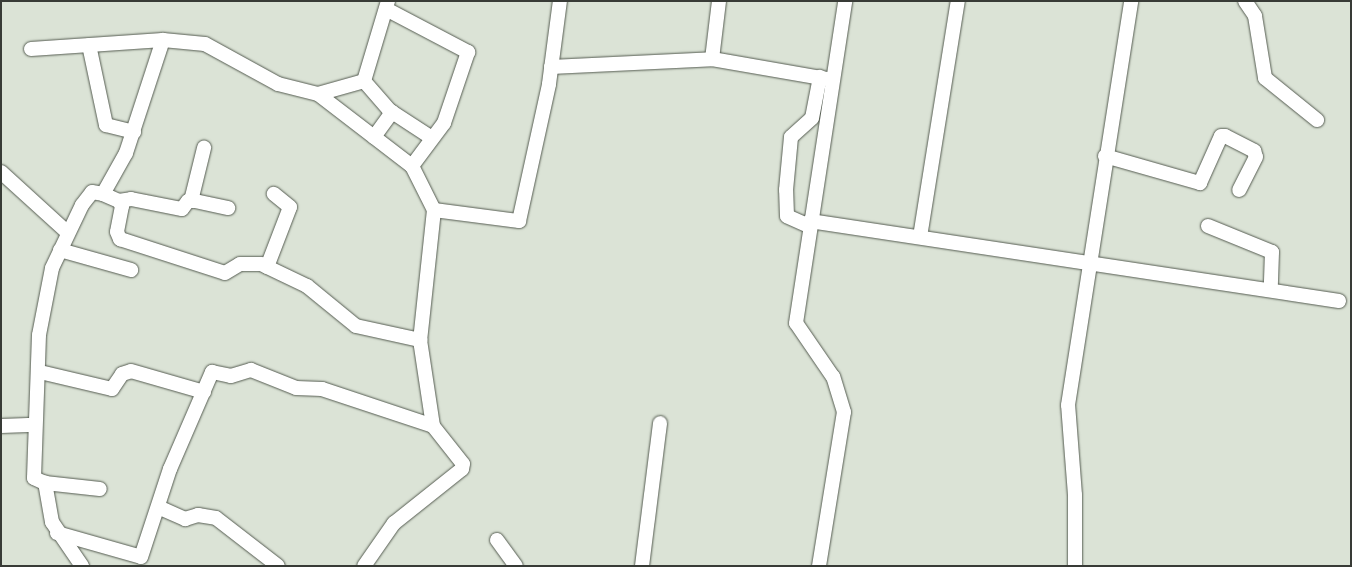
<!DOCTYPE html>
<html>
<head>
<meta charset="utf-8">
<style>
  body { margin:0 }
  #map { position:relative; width:1352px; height:567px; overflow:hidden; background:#dbe3d6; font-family:"Sofia Sans Condensed",sans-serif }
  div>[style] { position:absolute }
  .roads { filter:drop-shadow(0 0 1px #555c51) drop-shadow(0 0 1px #555c51) }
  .minor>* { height:14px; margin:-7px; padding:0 7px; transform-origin:7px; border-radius:7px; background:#fff }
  span { translate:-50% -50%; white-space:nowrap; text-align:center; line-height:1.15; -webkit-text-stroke:4px #e8f0e3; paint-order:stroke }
  .frame { position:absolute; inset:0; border:2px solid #383b36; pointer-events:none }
</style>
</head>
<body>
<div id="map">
  <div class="roads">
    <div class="minor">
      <div style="left:1245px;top:1px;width:18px;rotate:56deg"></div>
      <div style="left:1255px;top:16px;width:63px;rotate:80.8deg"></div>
      <div style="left:1265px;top:78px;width:67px;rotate:38.9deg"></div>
      <div style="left:386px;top:9px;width:93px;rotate:27.7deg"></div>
      <div style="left:468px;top:52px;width:75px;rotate:108.7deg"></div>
      <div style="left:444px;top:123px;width:54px;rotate:126.7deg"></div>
      <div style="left:89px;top:45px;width:82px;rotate:78deg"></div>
      <div style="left:106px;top:125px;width:29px;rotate:14deg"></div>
      <div style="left:31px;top:49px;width:132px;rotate:-3.9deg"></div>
      <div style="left:163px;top:40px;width:42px;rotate:5.4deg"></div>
      <div style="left:205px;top:44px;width:83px;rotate:28.7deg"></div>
      <div style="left:278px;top:84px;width:41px;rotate:14deg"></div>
      <div style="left:318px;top:94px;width:48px;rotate:-15.8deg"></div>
      <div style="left:364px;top:81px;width:84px;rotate:-73.3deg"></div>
      <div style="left:712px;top:59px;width:58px;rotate:-83.1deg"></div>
      <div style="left:551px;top:67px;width:161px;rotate:-2.8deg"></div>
      <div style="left:712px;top:59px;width:122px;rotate:9.9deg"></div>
      <div style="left:364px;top:81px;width:38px;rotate:49deg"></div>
      <div style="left:389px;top:110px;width:51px;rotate:33.1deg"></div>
      <div style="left:318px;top:94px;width:118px;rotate:37.5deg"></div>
      <div style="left:412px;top:166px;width:49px;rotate:63.4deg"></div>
      <div style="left:434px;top:210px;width:131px;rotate:96.1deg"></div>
      <div style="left:420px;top:340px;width:87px;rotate:81.4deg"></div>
      <div style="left:433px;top:426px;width:48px;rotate:51.7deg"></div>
      <div style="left:463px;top:464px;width:5px;rotate:101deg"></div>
      <div style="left:462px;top:469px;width:87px;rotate:141.5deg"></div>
      <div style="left:394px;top:523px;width:52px;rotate:124.9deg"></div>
      <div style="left:374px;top:137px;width:31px;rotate:-54deg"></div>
      <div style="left:1105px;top:156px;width:99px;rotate:15.9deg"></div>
      <div style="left:1200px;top:183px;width:51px;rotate:-65.9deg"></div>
      <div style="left:1221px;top:136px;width:4px"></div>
      <div style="left:1225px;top:136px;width:33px;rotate:27deg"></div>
      <div style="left:1254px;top:151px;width:6px;rotate:72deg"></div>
      <div style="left:1256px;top:157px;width:37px;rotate:117deg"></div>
      <div style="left:1px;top:172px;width:89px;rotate:42.3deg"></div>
      <div style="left:103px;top:194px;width:17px;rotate:24deg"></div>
      <div style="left:119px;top:201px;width:6px;rotate:59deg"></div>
      <div style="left:122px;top:206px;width:26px;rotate:101deg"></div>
      <div style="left:117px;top:232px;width:8px;rotate:67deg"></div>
      <div style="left:120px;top:239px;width:110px;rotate:17.9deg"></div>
      <div style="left:225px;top:273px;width:17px;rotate:-31deg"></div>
      <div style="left:240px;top:264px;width:21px"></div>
      <div style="left:261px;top:264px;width:51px;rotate:25.6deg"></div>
      <div style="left:307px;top:286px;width:63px;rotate:39.2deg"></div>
      <div style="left:356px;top:326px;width:66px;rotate:12.3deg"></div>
      <div style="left:119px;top:201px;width:12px;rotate:-9deg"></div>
      <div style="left:131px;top:199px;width:52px;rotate:11.1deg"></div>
      <div style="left:182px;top:209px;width:10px;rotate:-53deg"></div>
      <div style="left:188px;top:201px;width:7px"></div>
      <div style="left:195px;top:201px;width:34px;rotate:12deg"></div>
      <div style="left:191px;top:201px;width:55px;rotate:-76.2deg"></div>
      <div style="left:434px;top:210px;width:86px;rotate:7.4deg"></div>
      <div style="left:519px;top:221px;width:140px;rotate:-77.6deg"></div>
      <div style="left:549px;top:84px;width:84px;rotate:-82.5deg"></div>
      <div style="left:810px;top:221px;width:535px;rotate:8.6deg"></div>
      <div style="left:809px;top:226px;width:24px;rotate:-156deg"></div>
      <div style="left:787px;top:216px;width:26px;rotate:-92deg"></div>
      <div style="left:786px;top:190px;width:53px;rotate:-84.6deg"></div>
      <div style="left:791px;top:137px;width:28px;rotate:-42deg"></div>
      <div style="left:812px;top:118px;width:42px;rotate:-79deg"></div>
      <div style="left:1208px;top:226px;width:69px;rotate:22.1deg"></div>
      <div style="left:1272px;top:252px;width:38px;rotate:92deg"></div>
      <div style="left:920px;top:237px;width:239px;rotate:-80.9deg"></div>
      <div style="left:60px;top:250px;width:74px;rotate:15.7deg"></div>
      <div style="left:267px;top:267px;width:64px;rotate:-69deg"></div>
      <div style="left:290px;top:207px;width:21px;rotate:-141deg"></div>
      <div style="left:40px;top:372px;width:74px;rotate:13.3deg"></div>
      <div style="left:112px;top:389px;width:18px;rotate:-56deg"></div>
      <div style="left:122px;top:374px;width:9px;rotate:-18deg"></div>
      <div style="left:131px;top:371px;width:76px;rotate:16deg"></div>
      <div style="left:1px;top:426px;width:34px;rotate:-2deg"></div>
      <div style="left:45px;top:483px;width:55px;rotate:6.2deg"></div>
      <div style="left:158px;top:507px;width:30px;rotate:24deg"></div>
      <div style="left:185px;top:519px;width:14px;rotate:-17deg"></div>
      <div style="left:198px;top:515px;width:18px;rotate:9deg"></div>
      <div style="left:216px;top:518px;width:78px;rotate:37.7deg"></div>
      <div style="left:57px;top:533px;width:87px;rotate:15.9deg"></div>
      <div style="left:141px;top:557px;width:93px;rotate:-71.8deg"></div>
      <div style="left:170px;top:469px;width:106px;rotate:-66.6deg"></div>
      <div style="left:212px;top:372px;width:19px;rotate:12deg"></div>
      <div style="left:231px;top:376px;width:21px;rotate:-17deg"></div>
      <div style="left:251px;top:370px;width:48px;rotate:21.8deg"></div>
      <div style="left:296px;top:388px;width:26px;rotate:2deg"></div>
      <div style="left:322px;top:389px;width:117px;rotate:18.4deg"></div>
      <div style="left:497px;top:540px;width:32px;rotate:54deg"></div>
      <div style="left:82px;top:566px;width:53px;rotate:-124.3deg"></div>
      <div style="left:52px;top:522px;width:40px;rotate:-100deg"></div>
      <div style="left:45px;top:483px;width:12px;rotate:-156deg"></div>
      <div style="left:34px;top:478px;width:143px;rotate:-88deg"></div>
      <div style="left:39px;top:335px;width:68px;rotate:-79deg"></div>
      <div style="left:52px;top:268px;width:70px;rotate:-64.5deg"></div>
      <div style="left:82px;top:205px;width:16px;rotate:-52deg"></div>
      <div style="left:92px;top:192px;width:11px;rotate:10deg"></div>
      <div style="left:103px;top:194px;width:47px;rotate:-60.7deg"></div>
      <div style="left:126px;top:153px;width:119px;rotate:-71.9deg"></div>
      <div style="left:642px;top:566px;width:144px;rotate:-82.8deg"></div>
      <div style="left:819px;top:566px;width:156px;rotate:-80.8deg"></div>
      <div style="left:844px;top:412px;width:37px;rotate:-107deg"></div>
      <div style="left:833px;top:377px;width:65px;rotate:-124.4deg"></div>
      <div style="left:796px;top:323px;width:326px;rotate:-81.3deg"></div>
      <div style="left:1075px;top:566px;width:71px;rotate:-90deg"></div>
      <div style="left:1075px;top:495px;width:90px;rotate:-94.4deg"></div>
      <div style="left:1068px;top:405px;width:409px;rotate:-81.1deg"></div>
    </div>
  </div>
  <div class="frame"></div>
</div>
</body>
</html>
